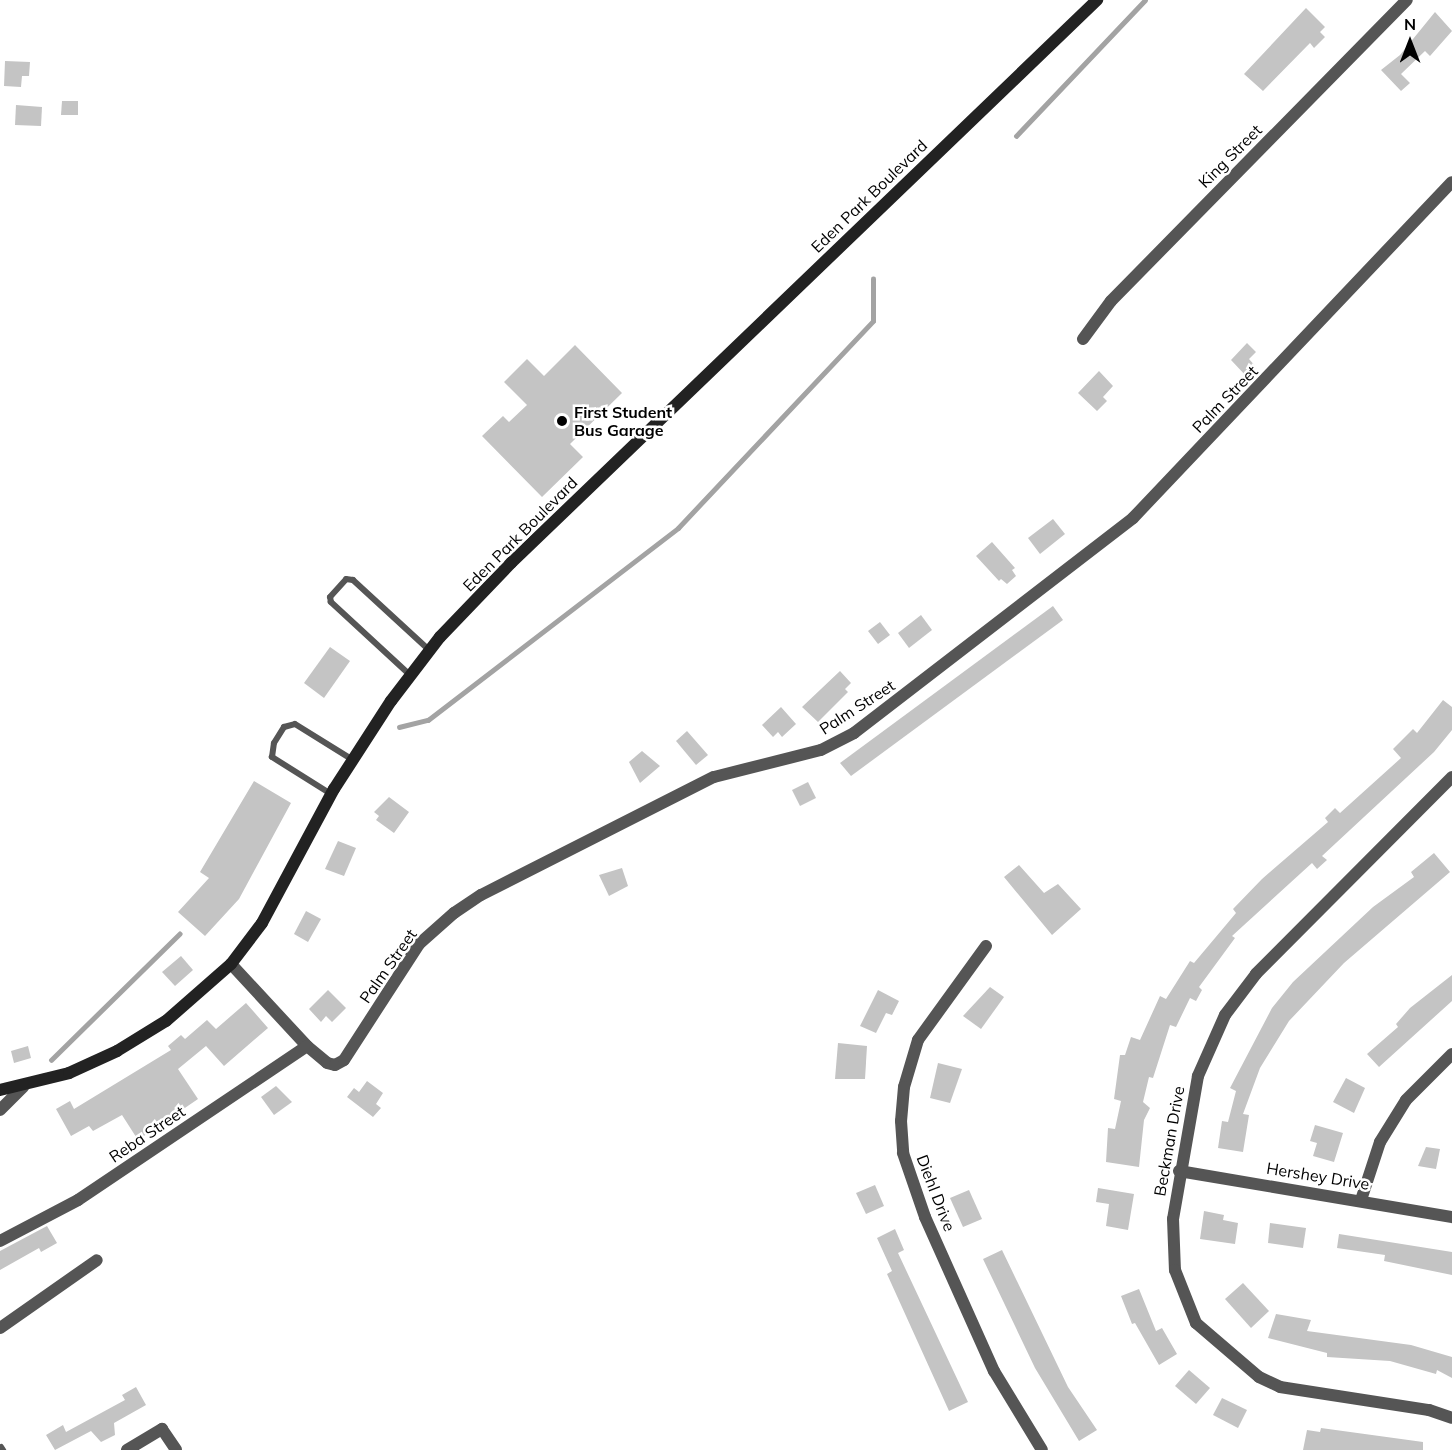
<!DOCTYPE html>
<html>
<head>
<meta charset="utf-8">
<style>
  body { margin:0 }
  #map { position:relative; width:1452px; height:1450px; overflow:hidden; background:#fff; font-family:Mulish,sans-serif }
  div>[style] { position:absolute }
  .stream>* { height:4.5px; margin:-2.25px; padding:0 2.25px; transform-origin:2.25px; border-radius:2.25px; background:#a3a3a3 }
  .building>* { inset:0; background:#c4c4c4 }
  .service>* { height:6px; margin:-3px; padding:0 3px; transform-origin:3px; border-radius:3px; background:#555 }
  .minor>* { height:12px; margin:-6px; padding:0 6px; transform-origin:6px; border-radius:6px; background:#555 }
  .secondary>* { height:12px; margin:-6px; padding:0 6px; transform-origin:6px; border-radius:6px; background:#222 }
  .dots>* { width:16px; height:16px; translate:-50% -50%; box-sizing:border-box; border:3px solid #fff; border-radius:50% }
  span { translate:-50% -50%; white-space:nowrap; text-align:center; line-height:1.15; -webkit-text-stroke:5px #fff; paint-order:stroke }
  .street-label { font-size:16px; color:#000 }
  .poi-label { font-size:16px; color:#000; font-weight:700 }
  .left { translate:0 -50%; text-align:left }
  .north { position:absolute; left:1380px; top:12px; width:60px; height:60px; -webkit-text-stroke:4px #fff; paint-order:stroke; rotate:0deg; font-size:16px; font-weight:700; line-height:24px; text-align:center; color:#000 }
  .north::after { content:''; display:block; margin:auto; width:21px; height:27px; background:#000; clip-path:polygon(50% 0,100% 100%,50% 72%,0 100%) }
</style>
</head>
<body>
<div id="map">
  <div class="stream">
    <div style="left:1016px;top:136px;width:187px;rotate:-46.5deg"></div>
    <div style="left:399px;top:727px;width:30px;rotate:-14deg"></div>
    <div style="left:428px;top:720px;width:315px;rotate:-37.5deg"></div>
    <div style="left:678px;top:528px;width:284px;rotate:-46.7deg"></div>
    <div style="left:873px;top:321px;width:42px;rotate:-90deg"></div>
    <div style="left:51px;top:1060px;width:180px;rotate:-44.5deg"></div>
  </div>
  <div class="building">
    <div style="clip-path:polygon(1306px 8px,1325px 27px,1320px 32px,1325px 37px,1314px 48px,1310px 43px,1263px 91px,1244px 74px)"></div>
    <div style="clip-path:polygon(1435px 12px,1452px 31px,1430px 56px,1425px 51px,1401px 74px,1410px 83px,1401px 91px,1381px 70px,1400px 55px)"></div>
    <div style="clip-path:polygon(5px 61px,30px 62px,29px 76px,22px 76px,21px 87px,4px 86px)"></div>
    <div style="clip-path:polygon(62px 101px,78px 101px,78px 115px,61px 115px)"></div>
    <div style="clip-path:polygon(16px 105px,42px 107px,41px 126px,15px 125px)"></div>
    <div style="clip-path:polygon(1247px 343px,1256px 352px,1249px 359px,1257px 368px,1247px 377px,1231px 360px)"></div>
    <div style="clip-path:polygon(575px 345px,622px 393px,570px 444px,583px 457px,542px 497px,482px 436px,503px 416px,509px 422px,527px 405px,504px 382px,527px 359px,544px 376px)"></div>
    <div style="clip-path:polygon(1099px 371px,1113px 386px,1103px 397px,1107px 401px,1097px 411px,1078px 393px)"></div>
    <div style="clip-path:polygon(1053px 519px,1065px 534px,1040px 554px,1028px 538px)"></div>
    <div style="clip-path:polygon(992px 542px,1015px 568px,1012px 570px,1016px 576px,1007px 584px,1001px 579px,999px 581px,976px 556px)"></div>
    <div style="clip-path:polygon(1053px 606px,1063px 620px,851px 776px,840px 763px)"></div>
    <div style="clip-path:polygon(921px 615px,932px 630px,909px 648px,898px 633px)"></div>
    <div style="clip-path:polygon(880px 622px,890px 635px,878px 644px,868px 631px)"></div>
    <div style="clip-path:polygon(330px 647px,350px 661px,324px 698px,304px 683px)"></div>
    <div style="clip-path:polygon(840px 671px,851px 683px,845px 689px,848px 692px,818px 722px,802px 707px)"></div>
    <div style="clip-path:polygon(1443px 700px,1452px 707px,1452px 730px,1434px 752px,1322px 856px,1327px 860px,1317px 869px,1312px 863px,1232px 936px,1235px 938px,1199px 987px,1202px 990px,1196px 1001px,1190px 998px,1176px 1027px,1170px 1025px,1153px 1078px,1149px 1077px,1143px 1102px,1150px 1108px,1144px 1120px,1139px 1167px,1106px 1162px,1108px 1128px,1115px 1129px,1121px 1101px,1114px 1099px,1120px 1055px,1125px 1055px,1131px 1037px,1140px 1040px,1160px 996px,1166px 999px,1190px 961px,1194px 963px,1236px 913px,1233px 909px,1262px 879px,1328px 822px,1325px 818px,1335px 808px,1340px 813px,1401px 758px,1393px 749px,1413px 729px,1417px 733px)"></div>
    <div style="clip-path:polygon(781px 707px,796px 724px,782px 737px,778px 732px,773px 737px,762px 725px)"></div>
    <div style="clip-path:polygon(687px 731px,708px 755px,696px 765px,676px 741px)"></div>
    <div style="clip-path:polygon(642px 751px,660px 766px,640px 783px,629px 762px)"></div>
    <div style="clip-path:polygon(254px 781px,291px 803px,239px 899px,205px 936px,178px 912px,209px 878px,200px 872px)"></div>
    <div style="clip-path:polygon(808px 782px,816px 798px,800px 806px,792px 790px)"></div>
    <div style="clip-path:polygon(389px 797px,409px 812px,394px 833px,376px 820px,379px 816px,374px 812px)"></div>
    <div style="clip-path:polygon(338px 841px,356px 848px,344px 876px,325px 869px)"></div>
    <div style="clip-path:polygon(1434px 853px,1450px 872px,1344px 963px,1289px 1021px,1260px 1068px,1243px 1114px,1249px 1115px,1243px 1152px,1218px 1148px,1222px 1121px,1228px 1122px,1236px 1091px,1230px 1088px,1272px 1008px,1293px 982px,1373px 907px,1414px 877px,1411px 872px)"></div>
    <div style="clip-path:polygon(1019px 865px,1044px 893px,1058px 884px,1081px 909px,1052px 935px,1004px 877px)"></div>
    <div style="clip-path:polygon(622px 868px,628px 886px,609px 896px,599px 875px)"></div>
    <div style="clip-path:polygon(306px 911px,321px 919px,308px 942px,294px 934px)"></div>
    <div style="clip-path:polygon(181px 956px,193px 970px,175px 986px,162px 972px)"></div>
    <div style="clip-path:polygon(1452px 975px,1452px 1001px,1379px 1067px,1367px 1054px,1398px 1027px,1396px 1024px,1410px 1008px)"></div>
    <div style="clip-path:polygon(990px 987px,1004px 997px,981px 1029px,963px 1016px)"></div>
    <div style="clip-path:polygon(328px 990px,346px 1008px,332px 1022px,326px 1016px,321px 1022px,309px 1009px)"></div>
    <div style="clip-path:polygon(878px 990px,899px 1001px,892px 1015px,886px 1013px,876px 1033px,860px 1026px)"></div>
    <div style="clip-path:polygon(246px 1003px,268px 1028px,224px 1066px,206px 1046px,178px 1069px,198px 1099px,138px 1140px,122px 1115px,93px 1131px,89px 1126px,71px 1136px,56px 1109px,70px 1101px,74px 1109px,171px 1050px,168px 1046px,181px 1035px,185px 1039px,207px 1020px,216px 1029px)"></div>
    <div style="clip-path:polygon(838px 1043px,867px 1046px,865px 1079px,835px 1079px)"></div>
    <div style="clip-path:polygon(28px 1046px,31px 1058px,14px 1063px,11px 1051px)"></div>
    <div style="clip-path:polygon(938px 1063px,962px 1069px,950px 1103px,930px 1098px)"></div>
    <div style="clip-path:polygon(1346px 1078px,1365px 1088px,1354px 1113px,1333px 1102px)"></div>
    <div style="clip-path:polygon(367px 1081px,383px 1093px,376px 1104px,381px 1108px,373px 1117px,347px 1097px,354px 1088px,359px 1092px)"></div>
    <div style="clip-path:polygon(276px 1086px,292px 1102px,274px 1115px,261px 1097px)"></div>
    <div style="clip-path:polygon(1315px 1125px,1343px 1133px,1334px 1162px,1313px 1156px,1317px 1143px,1310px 1141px)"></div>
    <div style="clip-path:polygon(1426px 1147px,1440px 1149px,1436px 1169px,1418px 1166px)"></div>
    <div style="clip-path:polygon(875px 1185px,884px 1206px,866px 1214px,856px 1193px)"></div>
    <div style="clip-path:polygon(1098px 1188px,1134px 1194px,1128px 1230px,1106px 1226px,1109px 1204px,1096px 1202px)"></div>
    <div style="clip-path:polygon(969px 1190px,982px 1219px,963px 1227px,950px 1198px)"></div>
    <div style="clip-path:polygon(1204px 1211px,1224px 1215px,1223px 1220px,1238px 1223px,1235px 1244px,1200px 1239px)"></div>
    <div style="clip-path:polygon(1270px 1223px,1306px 1228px,1303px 1248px,1268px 1243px)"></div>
    <div style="clip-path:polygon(47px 1226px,57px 1243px,41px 1252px,39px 1248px,0 1270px,0 1251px)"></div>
    <div style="clip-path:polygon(895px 1229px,904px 1250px,898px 1253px,968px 1402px,949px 1411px,887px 1274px,892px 1271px,877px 1238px)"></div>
    <div style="clip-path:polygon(1339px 1234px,1452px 1252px,1452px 1275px,1384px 1261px,1385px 1255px,1337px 1248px)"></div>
    <div style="clip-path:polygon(1002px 1250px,1068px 1387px,1097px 1430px,1079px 1441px,1035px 1368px,983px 1259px)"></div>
    <div style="clip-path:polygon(1243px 1283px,1269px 1311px,1251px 1328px,1225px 1299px)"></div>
    <div style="clip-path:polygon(1139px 1289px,1156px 1331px,1162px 1328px,1177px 1354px,1159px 1365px,1135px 1323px,1132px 1324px,1121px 1296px)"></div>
    <div style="clip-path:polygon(1276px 1314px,1311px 1320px,1307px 1331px,1411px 1345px,1452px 1357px,1452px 1378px,1437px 1370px,1436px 1374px,1390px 1361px,1327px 1357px,1327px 1353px,1268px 1338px)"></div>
    <div style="clip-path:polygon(1189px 1370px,1210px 1388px,1196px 1404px,1175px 1386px)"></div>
    <div style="clip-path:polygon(136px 1387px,146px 1405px,114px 1423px,115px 1435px,101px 1442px,91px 1431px,55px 1450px,46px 1435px,63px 1425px,66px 1432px,125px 1400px,122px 1395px)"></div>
    <div style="clip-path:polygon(1222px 1398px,1247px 1410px,1238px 1428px,1213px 1415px)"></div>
    <div style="clip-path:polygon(1321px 1428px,1423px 1442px,1423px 1450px,1303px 1450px,1307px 1430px,1320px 1432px)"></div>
  </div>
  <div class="service">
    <div style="left:410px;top:675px;width:108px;rotate:-137.3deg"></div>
    <div style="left:331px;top:602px;width:5px;rotate:-101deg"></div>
    <div style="left:330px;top:597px;width:24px;rotate:-48deg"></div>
    <div style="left:346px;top:579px;width:7px;rotate:8deg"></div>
    <div style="left:353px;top:580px;width:103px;rotate:42.6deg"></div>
    <div style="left:331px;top:794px;width:70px;rotate:-147.9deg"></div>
    <div style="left:272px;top:757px;width:14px;rotate:-82deg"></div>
    <div style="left:274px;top:743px;width:19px;rotate:-58deg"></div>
    <div style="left:284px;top:727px;width:11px;rotate:-15deg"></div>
    <div style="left:295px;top:724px;width:68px;rotate:31.8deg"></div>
    <div style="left:1px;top:1447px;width:4px;rotate:56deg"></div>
  </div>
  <div class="minor">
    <div style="left:1083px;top:339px;width:47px;rotate:-53.6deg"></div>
    <div style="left:1111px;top:301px;width:422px;rotate:-45.5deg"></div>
    <div style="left:1452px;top:777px;width:278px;rotate:134.9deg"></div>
    <div style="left:1256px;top:974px;width:51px;rotate:127.1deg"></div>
    <div style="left:1225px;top:1015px;width:67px;rotate:113.9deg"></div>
    <div style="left:1198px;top:1076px;width:145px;rotate:99.9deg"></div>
    <div style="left:1173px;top:1219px;width:51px;rotate:87.8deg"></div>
    <div style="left:1175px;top:1270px;width:57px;rotate:68.4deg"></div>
    <div style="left:1196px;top:1323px;width:83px;rotate:40.6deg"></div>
    <div style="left:1259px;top:1377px;width:23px;rotate:25deg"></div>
    <div style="left:1280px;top:1387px;width:151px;rotate:8.8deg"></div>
    <div style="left:1429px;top:1410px;width:24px;rotate:19deg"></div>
    <div style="left:986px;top:946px;width:116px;rotate:125.9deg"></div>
    <div style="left:918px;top:1040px;width:49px;rotate:106.6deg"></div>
    <div style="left:904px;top:1087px;width:34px;rotate:95deg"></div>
    <div style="left:901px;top:1121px;width:32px;rotate:86deg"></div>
    <div style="left:903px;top:1153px;width:68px;rotate:71deg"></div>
    <div style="left:925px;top:1217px;width:169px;rotate:65.9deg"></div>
    <div style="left:994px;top:1371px;width:92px;rotate:58.7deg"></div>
    <div style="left:231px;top:964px;width:112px;rotate:47.2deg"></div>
    <div style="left:307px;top:1046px;width:26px;rotate:40deg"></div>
    <div style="left:327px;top:1063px;width:8px;rotate:14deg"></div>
    <div style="left:335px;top:1065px;width:10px;rotate:-29deg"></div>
    <div style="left:344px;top:1060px;width:138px;rotate:-57.1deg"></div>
    <div style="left:419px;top:944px;width:47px;rotate:-41.5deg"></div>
    <div style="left:454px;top:913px;width:32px;rotate:-34deg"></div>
    <div style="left:481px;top:895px;width:261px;rotate:-26.9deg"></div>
    <div style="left:714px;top:777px;width:110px;rotate:-14.2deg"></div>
    <div style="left:821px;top:750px;width:37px;rotate:-27deg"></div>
    <div style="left:854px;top:733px;width:352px;rotate:-37.6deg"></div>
    <div style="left:1133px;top:518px;width:463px;rotate:-46.5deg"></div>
    <div style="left:0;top:1110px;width:33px;rotate:-45deg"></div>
    <div style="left:1179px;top:1171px;width:277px;rotate:9.6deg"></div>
    <div style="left:1361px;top:1200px;width:61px;rotate:-71.9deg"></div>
    <div style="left:1380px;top:1142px;width:49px;rotate:-58.2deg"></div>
    <div style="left:1406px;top:1100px;width:65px;rotate:-45deg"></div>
    <div style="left:0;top:1241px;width:88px;rotate:-27.7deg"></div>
    <div style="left:78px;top:1200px;width:276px;rotate:-33.9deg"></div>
    <div style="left:0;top:1328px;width:118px;rotate:-35deg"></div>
    <div style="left:127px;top:1450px;width:41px;rotate:-31deg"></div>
    <div style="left:162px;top:1429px;width:25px;rotate:56deg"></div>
  </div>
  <div class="secondary">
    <div style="left:0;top:1090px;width:71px;rotate:-13.8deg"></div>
    <div style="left:69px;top:1073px;width:53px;rotate:-24.6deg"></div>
    <div style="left:117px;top:1051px;width:57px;rotate:-31.5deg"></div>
    <div style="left:166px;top:1021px;width:86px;rotate:-41.2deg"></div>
    <div style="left:231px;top:964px;width:51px;rotate:-52.9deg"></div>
    <div style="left:262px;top:923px;width:152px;rotate:-61.8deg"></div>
    <div style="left:334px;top:789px;width:105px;rotate:-57.1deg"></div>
    <div style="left:391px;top:701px;width:81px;rotate:-52.6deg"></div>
    <div style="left:440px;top:637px;width:103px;rotate:-46.2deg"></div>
    <div style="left:511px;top:563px;width:813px;rotate:-43.85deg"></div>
  </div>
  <div class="dots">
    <div style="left:562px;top:421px;background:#000"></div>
  </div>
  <div class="street-label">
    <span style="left:1230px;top:156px;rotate:-45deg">King Street</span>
    <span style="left:869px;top:196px;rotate:-44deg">Eden Park Boulevard</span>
    <span style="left:1225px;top:399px;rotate:-46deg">Palm Street</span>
    <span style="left:520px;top:534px;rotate:-45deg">Eden Park Boulevard</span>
    <span style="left:857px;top:707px;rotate:-33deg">Palm Street</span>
    <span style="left:388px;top:966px;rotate:-55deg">Palm Street</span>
    <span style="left:147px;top:1134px;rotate:-34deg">Reba Street</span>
    <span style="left:1169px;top:1141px;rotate:-80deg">Beckman Drive</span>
    <span style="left:1318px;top:1176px;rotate:9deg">Hershey Drive</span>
    <span style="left:936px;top:1193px;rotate:69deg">Diehl Drive</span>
  </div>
  <div class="poi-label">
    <span class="left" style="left:574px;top:421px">First Student<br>Bus Garage</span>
  </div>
  <div class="north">N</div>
</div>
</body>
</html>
